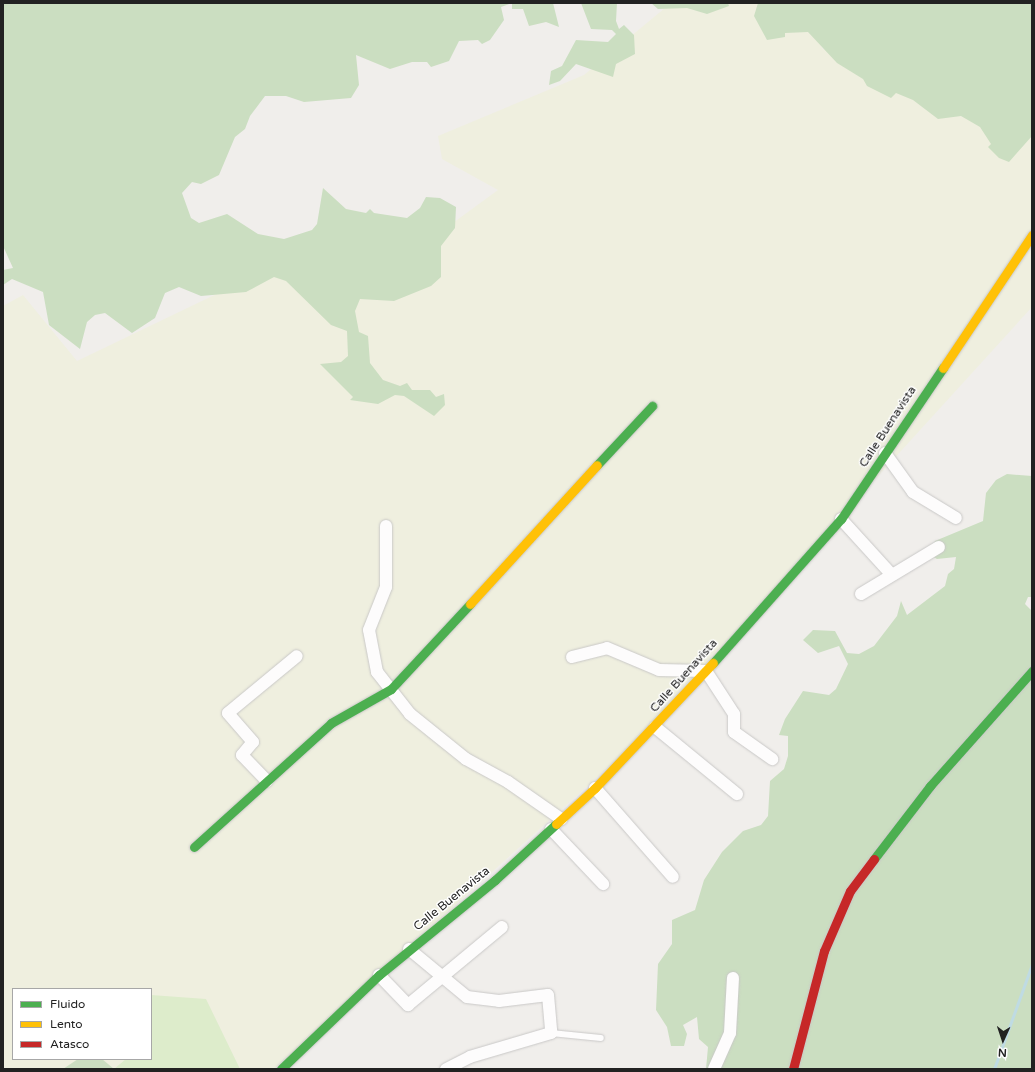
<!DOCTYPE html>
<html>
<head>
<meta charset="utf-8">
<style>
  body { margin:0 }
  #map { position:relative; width:1035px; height:1072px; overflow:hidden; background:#f0eeeb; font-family:"Varela Round",sans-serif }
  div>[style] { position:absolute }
  .farmland>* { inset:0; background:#efefdf }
  .grass>* { inset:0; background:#ddeccb }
  .forest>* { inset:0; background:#cbdec1 }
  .stream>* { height:3px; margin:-1.5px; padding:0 1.5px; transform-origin:1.5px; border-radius:1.5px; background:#bfdbe3 }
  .roads { filter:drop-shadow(0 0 1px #c9c8c7) drop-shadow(0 0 1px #c9c8c7) }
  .lane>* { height:6px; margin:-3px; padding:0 3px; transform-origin:3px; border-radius:3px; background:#fdfcfc }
  .street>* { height:12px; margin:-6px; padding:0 6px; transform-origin:6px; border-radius:6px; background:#fdfcfc }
  .fast>* { height:9px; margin:-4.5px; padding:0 4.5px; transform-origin:4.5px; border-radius:4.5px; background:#4caf50 }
  .slow>* { height:9px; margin:-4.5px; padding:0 4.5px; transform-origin:4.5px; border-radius:4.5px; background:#ffc107 }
  .jam>* { height:9px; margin:-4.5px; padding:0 4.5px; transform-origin:4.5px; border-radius:4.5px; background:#c62828 }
  span { translate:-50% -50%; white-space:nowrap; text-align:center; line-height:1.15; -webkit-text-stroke:3px #fff; paint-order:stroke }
  .street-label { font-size:12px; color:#222 }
  .frame { position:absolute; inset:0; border:4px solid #222; pointer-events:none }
  .legend { position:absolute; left:12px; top:988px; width:140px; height:72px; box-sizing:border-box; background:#fff; border:1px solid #a7a7a7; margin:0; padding:5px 7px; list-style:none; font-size:12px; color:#222 }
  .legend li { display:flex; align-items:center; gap:8px; height:20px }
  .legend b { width:20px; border:1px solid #a7a7a7 }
  .north { position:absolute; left:983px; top:1020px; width:40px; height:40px; -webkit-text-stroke:3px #fff; paint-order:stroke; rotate:183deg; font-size:11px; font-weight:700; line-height:16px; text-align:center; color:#222 }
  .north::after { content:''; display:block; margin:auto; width:14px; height:18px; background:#222; clip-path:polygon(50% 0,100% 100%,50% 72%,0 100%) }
</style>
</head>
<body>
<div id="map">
  <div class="farmland">
    <div style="clip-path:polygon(evenodd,671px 3px,798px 3px,823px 49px,955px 92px,1032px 96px,1032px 307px,637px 741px,274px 1069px,3px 1069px,3px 306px,23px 295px,77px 361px,277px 265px,446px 228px,498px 190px,442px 159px,438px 136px,584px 75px,671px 3px,13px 989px,151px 989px,151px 1059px,13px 1059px,13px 989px)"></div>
  </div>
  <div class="grass">
    <div style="clip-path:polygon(151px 995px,206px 999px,240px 1069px,114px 1069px,126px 1059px,151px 1059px)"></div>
  </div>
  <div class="forest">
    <div style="clip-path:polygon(3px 3px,553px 3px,559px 27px,546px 22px,529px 26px,523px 9px,512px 9px,512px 3px,501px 7px,504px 20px,490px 40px,482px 44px,478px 40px,459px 41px,449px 61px,431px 67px,427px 62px,412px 62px,390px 69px,356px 55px,359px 85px,351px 98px,304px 102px,286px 96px,265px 96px,250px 116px,245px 129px,235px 137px,219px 175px,201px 184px,192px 182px,182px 193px,191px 218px,199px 223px,227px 214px,258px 234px,284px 239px,312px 230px,317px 224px,323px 188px,346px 209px,366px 213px,370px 209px,374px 213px,407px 218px,420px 208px,426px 197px,440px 198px,456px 207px,455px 228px,441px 246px,441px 277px,431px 286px,394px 301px,360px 299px,355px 311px,359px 332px,368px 336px,370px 363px,383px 380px,400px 386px,407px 383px,412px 390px,430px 390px,436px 397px,444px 394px,445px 405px,434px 416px,404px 396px,395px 395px,378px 404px,350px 400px,353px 397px,320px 364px,341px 362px,348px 356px,347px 331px,331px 325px,286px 281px,274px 277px,246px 292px,201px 296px,179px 287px,165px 293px,155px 318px,132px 333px,105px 313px,95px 315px,87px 322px,80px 349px,49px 325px,43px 292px,12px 279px,3px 285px,3px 270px,13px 268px,3px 246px)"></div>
    <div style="clip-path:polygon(581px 3px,617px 3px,616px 21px,619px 29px,624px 25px,634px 35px,635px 54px,616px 64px,613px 77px,576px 64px,560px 81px,549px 85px,551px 71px,562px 66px,576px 40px,608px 42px,616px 34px,612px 30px,591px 29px)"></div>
    <div style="clip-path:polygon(651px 3px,728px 3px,729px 6px,707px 14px,687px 8px,658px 9px)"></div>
    <div style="clip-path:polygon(758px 3px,1032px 3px,1032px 136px,1009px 162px,999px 158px,988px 147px,991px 144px,980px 127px,961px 116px,938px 119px,913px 100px,896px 93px,891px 98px,867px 86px,863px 79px,837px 63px,808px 32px,785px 33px,785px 37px,767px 40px,754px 16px)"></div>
    <div style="clip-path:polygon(1007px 474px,1032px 476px,1032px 597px,1028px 597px,1025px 604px,1032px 611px,1032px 1069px,706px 1069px,708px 1047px,699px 1039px,697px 1017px,683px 1025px,687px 1034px,684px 1046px,671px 1046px,667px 1027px,656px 1010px,658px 964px,672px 944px,672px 920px,695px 910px,704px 880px,722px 852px,743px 831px,761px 825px,768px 816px,770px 781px,784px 769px,788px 756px,788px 736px,779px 735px,785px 719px,803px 691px,829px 695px,836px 689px,848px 664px,839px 646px,818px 653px,803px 640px,813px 630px,835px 631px,847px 653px,859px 654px,874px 646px,897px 616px,901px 601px,907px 615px,945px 586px,948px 574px,954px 569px,956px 557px,937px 559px,928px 554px,935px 541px,983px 521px,986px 493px,996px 480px)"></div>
    <div style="clip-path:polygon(78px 1059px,102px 1059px,114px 1069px,63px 1069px)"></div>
  </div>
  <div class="stream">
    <div style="left:994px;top:1069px;width:112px;rotate:-70.1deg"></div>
  </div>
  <div class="roads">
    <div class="lane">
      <div style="left:551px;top:1033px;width:50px;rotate:5.7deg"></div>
    </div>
    <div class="street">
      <div style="left:885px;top:453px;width:48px;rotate:54.3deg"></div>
      <div style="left:913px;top:492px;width:50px;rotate:31.2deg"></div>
      <div style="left:841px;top:519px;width:74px;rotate:47.7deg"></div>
      <div style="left:386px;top:526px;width:61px;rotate:90deg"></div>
      <div style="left:386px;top:587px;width:46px;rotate:111.6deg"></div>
      <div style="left:369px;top:630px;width:43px;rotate:79.2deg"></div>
      <div style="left:377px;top:672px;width:53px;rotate:51.8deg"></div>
      <div style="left:410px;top:714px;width:72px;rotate:38.8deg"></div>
      <div style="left:466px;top:759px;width:48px;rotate:28.7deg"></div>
      <div style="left:508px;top:782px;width:65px;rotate:34.9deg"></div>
      <div style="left:861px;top:594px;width:91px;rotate:-31.1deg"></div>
      <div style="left:572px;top:657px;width:36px;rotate:-14deg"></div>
      <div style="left:607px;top:648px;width:56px;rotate:22.9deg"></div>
      <div style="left:659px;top:670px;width:47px;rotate:1.2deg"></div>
      <div style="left:706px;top:671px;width:51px;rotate:56.9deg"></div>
      <div style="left:734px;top:714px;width:18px;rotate:90deg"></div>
      <div style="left:734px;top:732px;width:47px;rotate:35.4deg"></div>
      <div style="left:655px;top:727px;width:106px;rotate:39.3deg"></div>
      <div style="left:267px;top:781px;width:36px;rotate:-134deg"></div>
      <div style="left:242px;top:755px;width:17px;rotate:-50deg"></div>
      <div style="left:253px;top:742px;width:38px;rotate:-131deg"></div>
      <div style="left:228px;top:713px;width:89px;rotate:-39.6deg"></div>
      <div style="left:595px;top:788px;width:118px;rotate:48.8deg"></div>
      <div style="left:551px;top:829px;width:76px;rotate:46.6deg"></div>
      <div style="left:409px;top:949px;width:75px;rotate:39.6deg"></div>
      <div style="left:467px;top:997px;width:32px;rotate:7deg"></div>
      <div style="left:499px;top:1001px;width:49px;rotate:-7deg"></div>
      <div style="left:548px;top:995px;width:38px;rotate:85deg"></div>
      <div style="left:551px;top:1033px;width:84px;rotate:163.5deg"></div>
      <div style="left:470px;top:1057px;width:27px;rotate:153deg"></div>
      <div style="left:379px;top:975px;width:42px;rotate:46deg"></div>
      <div style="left:408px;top:1005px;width:122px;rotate:-39.7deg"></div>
      <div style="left:714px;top:1069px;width:39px;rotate:-66deg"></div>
      <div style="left:730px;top:1033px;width:55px;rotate:-86.9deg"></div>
    </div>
    <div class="fast">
      <div style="left:597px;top:465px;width:81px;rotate:-47deg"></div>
      <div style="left:713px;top:663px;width:193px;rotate:-48.4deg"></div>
      <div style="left:841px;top:519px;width:182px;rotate:-56deg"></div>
      <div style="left:194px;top:847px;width:185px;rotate:-42.1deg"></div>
      <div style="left:331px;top:723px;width:69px;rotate:-29.5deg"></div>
      <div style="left:391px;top:689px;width:116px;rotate:-47.1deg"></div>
      <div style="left:874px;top:859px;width:92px;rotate:-52.5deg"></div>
      <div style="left:930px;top:786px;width:154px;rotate:-48.4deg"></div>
      <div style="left:281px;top:1069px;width:136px;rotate:-43.8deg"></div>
      <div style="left:379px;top:975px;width:150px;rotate:-39.3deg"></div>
      <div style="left:495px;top:880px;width:83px;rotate:-42.6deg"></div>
    </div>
    <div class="slow">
      <div style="left:943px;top:368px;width:160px;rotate:-56.2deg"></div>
      <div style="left:470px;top:604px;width:188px;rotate:-47.6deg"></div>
      <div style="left:556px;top:824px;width:53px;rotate:-42.7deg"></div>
      <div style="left:595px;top:788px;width:172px;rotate:-46.7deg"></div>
    </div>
    <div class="jam">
      <div style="left:793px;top:1069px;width:122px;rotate:-75.3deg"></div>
      <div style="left:824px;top:951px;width:65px;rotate:-66.6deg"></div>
      <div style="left:850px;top:891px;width:40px;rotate:-53deg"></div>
    </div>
  </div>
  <div class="street-label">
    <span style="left:888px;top:427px;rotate:-57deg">Calle Buenavista</span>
    <span style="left:684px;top:676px;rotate:-48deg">Calle Buenavista</span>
    <span style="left:452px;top:899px;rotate:-39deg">Calle Buenavista</span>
  </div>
  <div class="frame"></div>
  <ul class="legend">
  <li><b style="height:5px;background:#4caf50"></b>Fluido</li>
  <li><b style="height:5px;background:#ffc107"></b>Lento</li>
  <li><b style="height:5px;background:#c62828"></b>Atasco</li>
  </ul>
  <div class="north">N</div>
</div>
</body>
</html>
